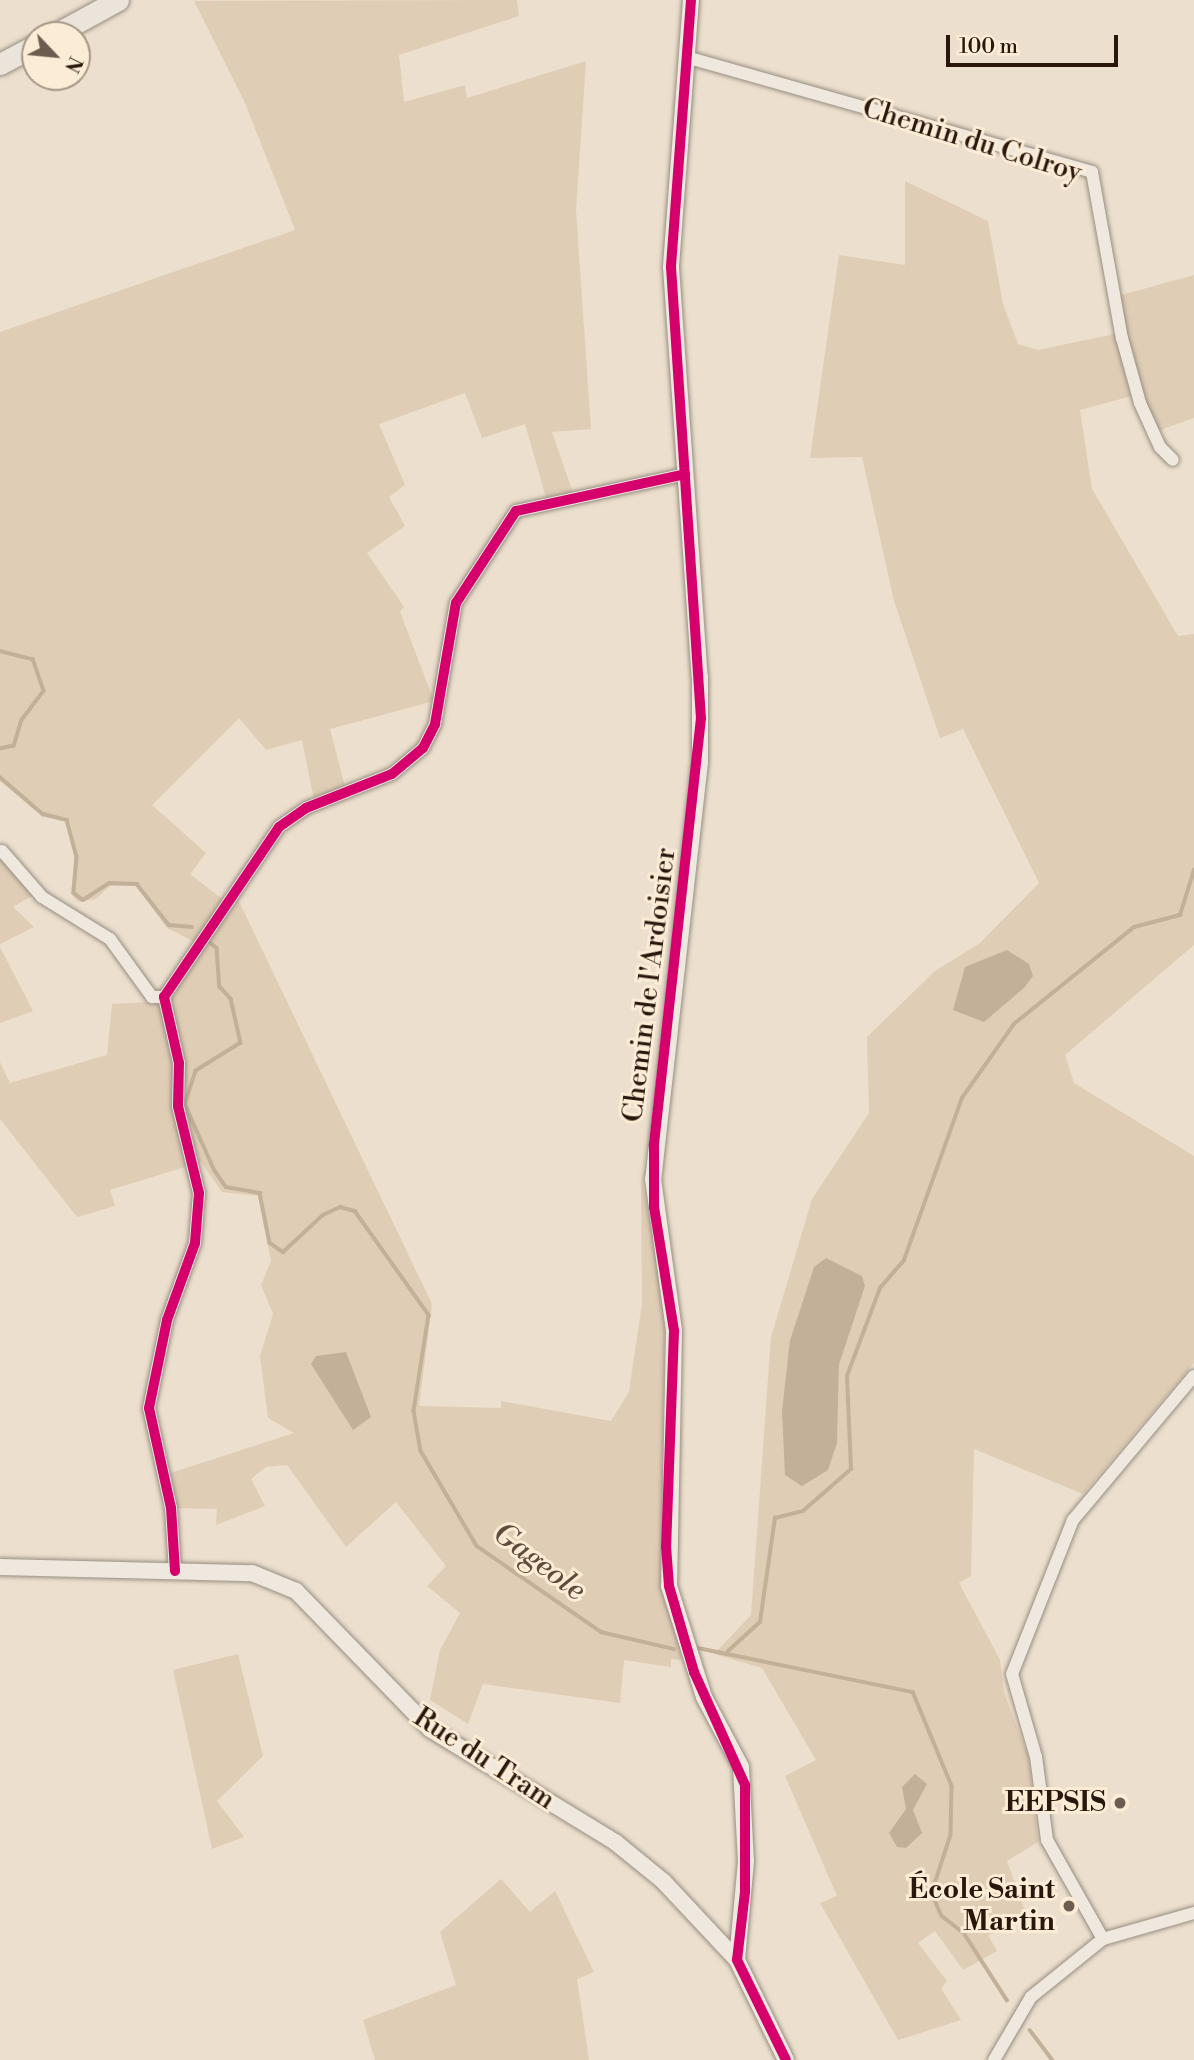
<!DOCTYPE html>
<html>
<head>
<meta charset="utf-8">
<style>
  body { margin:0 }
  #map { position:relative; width:1194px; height:2060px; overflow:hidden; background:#ecdfcd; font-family:"Libre Bodoni",serif }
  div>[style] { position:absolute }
  .green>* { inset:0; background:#e0cdb5 }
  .water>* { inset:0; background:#c3b099 }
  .stream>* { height:3.5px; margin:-1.75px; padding:0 1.75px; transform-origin:1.75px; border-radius:1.75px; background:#c3b099 }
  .roads { filter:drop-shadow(0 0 2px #978e82) drop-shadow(0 0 2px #978e82) }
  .minor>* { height:12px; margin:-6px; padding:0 6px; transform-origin:6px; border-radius:6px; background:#efe8df }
  .tertiary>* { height:16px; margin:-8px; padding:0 8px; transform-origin:8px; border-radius:8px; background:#efe8df }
  .primary>* { height:21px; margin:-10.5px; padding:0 10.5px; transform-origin:10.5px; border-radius:10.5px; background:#ebe4da }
  .cycleway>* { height:10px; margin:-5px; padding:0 5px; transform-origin:5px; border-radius:5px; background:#d6006c }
  .dots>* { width:19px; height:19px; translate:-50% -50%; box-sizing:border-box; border:4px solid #fbecd6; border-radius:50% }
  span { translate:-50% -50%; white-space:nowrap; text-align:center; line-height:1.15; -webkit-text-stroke:6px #fbecd6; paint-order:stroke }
  .street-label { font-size:28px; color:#29170d }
  .poi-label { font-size:28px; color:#29170d; font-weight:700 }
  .right { translate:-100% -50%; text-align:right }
  .water-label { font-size:30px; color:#604c3c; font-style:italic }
  .north { position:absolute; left:21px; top:21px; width:70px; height:70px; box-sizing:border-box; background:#fbecd6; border:2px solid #a79786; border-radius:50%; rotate:116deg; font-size:19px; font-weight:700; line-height:28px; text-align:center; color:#29170d }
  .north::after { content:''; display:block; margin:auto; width:24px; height:32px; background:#6d5d50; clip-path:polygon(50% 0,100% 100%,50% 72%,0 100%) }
  .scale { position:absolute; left:946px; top:35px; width:172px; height:32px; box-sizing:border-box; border:4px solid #29170d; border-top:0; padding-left:9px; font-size:21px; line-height:24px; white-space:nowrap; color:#29170d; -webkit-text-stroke:5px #fbecd6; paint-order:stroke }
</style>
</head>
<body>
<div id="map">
  <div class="green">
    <div style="clip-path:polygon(517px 0,519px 16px,399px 55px,404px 102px,465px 85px,467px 98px,586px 61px,576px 210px,591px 429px,552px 432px,575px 499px,548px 505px,525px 424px,482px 438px,465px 393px,379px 424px,405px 485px,389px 497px,405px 526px,367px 553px,404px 607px,400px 612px,434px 701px,330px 729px,347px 794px,315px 805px,302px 740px,266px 750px,239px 718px,152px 805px,206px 853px,190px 874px,226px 902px,234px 891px,432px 1304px,419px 1406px,501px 1408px,501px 1401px,611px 1421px,629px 1392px,642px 1303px,641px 1177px,665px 1298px,661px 1554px,682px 1660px,671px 1659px,671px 1667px,624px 1660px,620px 1703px,483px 1684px,468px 1724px,430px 1700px,440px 1650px,460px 1613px,427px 1586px,446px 1566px,396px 1502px,346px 1547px,287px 1465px,266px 1467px,251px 1479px,265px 1506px,216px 1525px,217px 1509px,177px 1508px,171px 1473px,294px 1433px,268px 1418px,260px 1356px,273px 1314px,261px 1285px,271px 1261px,258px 1196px,222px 1192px,201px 1162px,110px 1190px,115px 1206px,77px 1217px,0 1119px,0 1062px,10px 1083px,107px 1055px,112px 1004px,169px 1001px,199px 944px,167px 928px,136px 886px,110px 886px,96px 899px,78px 902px,71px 894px,75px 857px,66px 822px,42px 816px,0 781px,0 332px,295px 230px,245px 103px,194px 1px)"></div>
    <div style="clip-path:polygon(evenodd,905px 181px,988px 221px,1003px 304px,1018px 344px,1038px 350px,1119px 333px,1132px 396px,1080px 410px,1092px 489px,1178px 636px,1194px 634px,1194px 945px,1065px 1055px,1074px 1083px,1194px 1156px,1194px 1363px,1083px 1494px,974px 1449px,971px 1576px,959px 1583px,1000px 1660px,1004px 1693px,1029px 1758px,1038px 1842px,1007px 1861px,1028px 1920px,988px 1935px,997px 1951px,963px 1970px,935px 1931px,918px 1943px,947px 1981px,941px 1988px,961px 2020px,898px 2040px,820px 1903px,837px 1896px,785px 1776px,816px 1760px,762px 1668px,714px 1654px,751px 1615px,771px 1337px,812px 1199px,869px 1113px,867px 1037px,935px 971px,980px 943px,1039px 883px,963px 729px,940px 738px,894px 601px,862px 457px,810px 458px,839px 255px,905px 265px,905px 181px,1029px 964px,1024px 988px,989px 1015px,1029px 964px,905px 181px,814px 1267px,865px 1286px,839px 1365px,837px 1443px,790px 1340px,814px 1267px)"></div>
    <div style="clip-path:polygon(1194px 275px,1194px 418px,1157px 431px,1132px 365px,1118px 296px)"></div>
    <div style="clip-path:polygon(0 857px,35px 894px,13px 907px,34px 927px,0 944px)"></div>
    <div style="clip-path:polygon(0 947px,33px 1011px,0 1023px)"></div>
    <div style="clip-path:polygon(238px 1654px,263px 1756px,217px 1801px,244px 1837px,212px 1849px,173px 1670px)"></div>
    <div style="clip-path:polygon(501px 1879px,530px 1912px,555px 1891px,594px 1972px,577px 1979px,589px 2060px,375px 2060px,363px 2020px,456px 1985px,440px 1932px)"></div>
  </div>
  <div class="water">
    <div style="clip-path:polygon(1007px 950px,1029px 964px,1033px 976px,1024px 988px,984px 1022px,953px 1010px,965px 967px)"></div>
    <div style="clip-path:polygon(826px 1258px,862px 1276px,865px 1286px,839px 1365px,837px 1443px,828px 1470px,802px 1486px,785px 1475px,782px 1411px,790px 1340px,814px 1267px)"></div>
    <div style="clip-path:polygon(346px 1352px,371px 1417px,353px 1430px,311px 1364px,316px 1356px)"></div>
    <div style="clip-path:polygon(915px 1774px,927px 1784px,913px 1810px,922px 1833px,906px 1848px,897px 1847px,889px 1833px,906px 1809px,902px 1787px)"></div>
  </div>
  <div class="stream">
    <div style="left:0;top:651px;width:34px;rotate:14deg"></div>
    <div style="left:33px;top:659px;width:34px;rotate:71deg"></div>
    <div style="left:44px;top:691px;width:36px;rotate:127deg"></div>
    <div style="left:22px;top:720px;width:27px;rotate:107deg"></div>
    <div style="left:14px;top:746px;width:14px;rotate:168deg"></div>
    <div style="left:0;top:777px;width:57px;rotate:40.7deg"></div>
    <div style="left:43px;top:814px;width:25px;rotate:14deg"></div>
    <div style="left:67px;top:820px;width:38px;rotate:75deg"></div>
    <div style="left:77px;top:857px;width:36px;rotate:95deg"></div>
    <div style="left:74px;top:893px;width:11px;rotate:38deg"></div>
    <div style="left:83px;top:900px;width:31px;rotate:-33deg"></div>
    <div style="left:109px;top:883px;width:28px;rotate:2deg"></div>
    <div style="left:137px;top:884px;width:52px;rotate:52deg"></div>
    <div style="left:169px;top:925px;width:23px;rotate:5deg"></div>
    <div style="left:207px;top:940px;width:13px;rotate:39deg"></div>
    <div style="left:217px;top:948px;width:39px;rotate:86deg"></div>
    <div style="left:220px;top:987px;width:16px;rotate:47deg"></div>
    <div style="left:231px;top:999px;width:45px;rotate:77.2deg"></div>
    <div style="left:241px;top:1043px;width:53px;rotate:148.1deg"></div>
    <div style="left:196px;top:1071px;width:35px;rotate:108deg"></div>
    <div style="left:185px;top:1104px;width:73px;rotate:65.9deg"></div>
    <div style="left:215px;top:1171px;width:19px;rotate:55deg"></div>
    <div style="left:226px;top:1187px;width:35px;rotate:10deg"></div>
    <div style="left:260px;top:1193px;width:51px;rotate:78.7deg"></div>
    <div style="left:270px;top:1243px;width:16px;rotate:35deg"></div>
    <div style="left:283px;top:1252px;width:54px;rotate:-42.8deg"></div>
    <div style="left:323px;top:1215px;width:19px;rotate:-25deg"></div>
    <div style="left:340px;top:1207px;width:16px;rotate:15deg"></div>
    <div style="left:355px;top:1211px;width:128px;rotate:54.6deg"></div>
    <div style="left:429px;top:1315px;width:97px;rotate:98.9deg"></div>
    <div style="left:414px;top:1411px;width:41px;rotate:80.1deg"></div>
    <div style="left:421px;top:1451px;width:110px;rotate:59.5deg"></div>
    <div style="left:477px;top:1546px;width:151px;rotate:34.7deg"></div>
    <div style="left:601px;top:1632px;width:75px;rotate:13.1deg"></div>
    <div style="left:698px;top:1648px;width:219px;rotate:11.6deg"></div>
    <div style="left:913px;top:1692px;width:102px;rotate:67.5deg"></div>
    <div style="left:952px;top:1786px;width:49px;rotate:91.2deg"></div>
    <div style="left:951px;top:1835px;width:61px;rotate:108.1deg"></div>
    <div style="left:932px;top:1893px;width:25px;rotate:67deg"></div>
    <div style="left:942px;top:1916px;width:28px;rotate:38deg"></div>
    <div style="left:964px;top:1933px;width:80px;rotate:57.3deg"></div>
    <div style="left:728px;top:1651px;width:43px;rotate:-42.2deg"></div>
    <div style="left:760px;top:1622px;width:105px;rotate:-81.8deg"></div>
    <div style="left:775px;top:1518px;width:29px;rotate:-14deg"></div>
    <div style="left:803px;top:1511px;width:64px;rotate:-41.2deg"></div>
    <div style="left:851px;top:1469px;width:93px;rotate:-92.5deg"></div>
    <div style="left:847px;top:1376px;width:94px;rotate:-69.4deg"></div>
    <div style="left:880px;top:1288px;width:37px;rotate:-49deg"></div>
    <div style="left:904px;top:1260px;width:172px;rotate:-70.3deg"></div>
    <div style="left:962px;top:1098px;width:90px;rotate:-54.9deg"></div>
    <div style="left:1014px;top:1024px;width:154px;rotate:-38.9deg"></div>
    <div style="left:1134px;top:927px;width:48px;rotate:-14.6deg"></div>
    <div style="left:1180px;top:915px;width:47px;rotate:-72.7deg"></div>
    <div style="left:1030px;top:2030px;width:38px;rotate:53deg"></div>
  </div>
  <div class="roads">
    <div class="minor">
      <div style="left:686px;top:57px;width:422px;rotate:15.8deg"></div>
      <div style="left:1092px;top:172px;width:169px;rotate:79.8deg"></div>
      <div style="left:1122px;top:338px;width:67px;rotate:74.5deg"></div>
      <div style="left:1140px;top:403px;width:48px;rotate:65.6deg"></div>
      <div style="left:1160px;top:447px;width:18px;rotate:45deg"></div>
      <div style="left:2px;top:851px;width:61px;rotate:49deg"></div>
      <div style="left:42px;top:897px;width:80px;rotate:31.7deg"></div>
      <div style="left:110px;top:939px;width:72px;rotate:54.1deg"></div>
      <div style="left:152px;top:997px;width:12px"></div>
      <div style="left:175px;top:1571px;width:63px;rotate:-93.6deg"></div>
      <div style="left:171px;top:1508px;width:102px;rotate:-102.4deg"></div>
      <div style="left:149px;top:1408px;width:90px;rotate:-78.4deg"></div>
      <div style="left:167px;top:1320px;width:82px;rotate:-70deg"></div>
      <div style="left:195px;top:1243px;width:50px;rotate:-85.4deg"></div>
      <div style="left:199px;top:1193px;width:89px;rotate:-103.6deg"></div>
      <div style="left:178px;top:1106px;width:43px;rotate:-88.7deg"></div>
      <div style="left:179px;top:1063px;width:68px;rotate:-102.8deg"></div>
      <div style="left:164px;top:997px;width:205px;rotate:-55.9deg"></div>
      <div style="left:279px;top:827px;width:33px;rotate:-35deg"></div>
      <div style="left:306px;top:808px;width:92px;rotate:-21.6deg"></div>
      <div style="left:392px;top:774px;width:40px;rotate:-40deg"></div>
      <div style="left:423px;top:748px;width:27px;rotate:-63deg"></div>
      <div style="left:435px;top:724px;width:123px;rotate:-80.2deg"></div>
      <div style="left:456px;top:603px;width:110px;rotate:-56.9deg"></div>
      <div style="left:516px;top:511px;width:173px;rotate:-12.3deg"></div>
      <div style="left:1103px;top:1939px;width:114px;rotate:-119.5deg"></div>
      <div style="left:1047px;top:1840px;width:84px;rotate:-97.5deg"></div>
      <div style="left:1036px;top:1757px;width:86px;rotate:-106.1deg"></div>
      <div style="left:1012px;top:1674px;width:166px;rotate:-68.4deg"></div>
      <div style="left:1073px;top:1520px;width:188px;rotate:-50deg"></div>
      <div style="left:994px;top:2060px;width:73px;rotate:-59.6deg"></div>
      <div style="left:1031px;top:1997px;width:92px;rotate:-38.9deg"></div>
      <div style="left:1103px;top:1939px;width:95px;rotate:-15.9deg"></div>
    </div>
    <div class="tertiary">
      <div style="left:691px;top:0;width:268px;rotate:94.3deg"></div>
      <div style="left:671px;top:267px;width:411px;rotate:86deg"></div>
      <div style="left:700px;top:677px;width:85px;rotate:90deg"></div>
      <div style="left:700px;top:762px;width:420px;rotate:96.4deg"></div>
      <div style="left:653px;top:1179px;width:153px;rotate:82.1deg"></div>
      <div style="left:674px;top:1331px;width:255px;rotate:91.1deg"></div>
      <div style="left:669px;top:1586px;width:116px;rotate:72.5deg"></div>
      <div style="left:704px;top:1697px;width:79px;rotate:62.1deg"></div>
      <div style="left:741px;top:1767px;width:94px;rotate:87deg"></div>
      <div style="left:746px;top:1861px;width:99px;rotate:95.2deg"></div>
      <div style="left:0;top:1567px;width:252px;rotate:1.4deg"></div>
      <div style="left:252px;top:1573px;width:48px;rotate:22.2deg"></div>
      <div style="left:296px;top:1591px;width:192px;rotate:45.8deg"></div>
      <div style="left:430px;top:1729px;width:217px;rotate:31.4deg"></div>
      <div style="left:615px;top:1842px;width:62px;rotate:39.1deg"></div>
      <div style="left:663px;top:1881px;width:108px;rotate:46.9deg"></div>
      <div style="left:737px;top:1960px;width:111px;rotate:63.9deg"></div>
    </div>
    <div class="primary">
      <div style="left:54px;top:35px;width:73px;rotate:-28.7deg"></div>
      <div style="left:0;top:64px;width:40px;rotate:-28deg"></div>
    </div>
  </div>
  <div class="cycleway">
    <div style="left:691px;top:0;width:268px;rotate:94.3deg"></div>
    <div style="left:671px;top:267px;width:452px;rotate:86.2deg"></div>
    <div style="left:701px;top:718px;width:431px;rotate:96.3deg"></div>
    <div style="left:654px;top:1146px;width:61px;rotate:90deg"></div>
    <div style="left:654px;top:1207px;width:126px;rotate:80.8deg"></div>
    <div style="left:674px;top:1331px;width:215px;rotate:92.1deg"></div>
    <div style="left:666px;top:1546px;width:40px;rotate:85.7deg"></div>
    <div style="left:669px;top:1586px;width:90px;rotate:73.8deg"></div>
    <div style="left:694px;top:1672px;width:124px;rotate:65.7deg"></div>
    <div style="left:745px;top:1785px;width:107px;rotate:90deg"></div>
    <div style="left:745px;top:1892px;width:68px;rotate:96.7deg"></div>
    <div style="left:737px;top:1960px;width:111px;rotate:63.9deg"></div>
    <div style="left:175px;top:1571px;width:63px;rotate:-93.6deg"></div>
    <div style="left:171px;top:1508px;width:102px;rotate:-102.4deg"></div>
    <div style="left:149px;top:1408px;width:90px;rotate:-78.4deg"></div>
    <div style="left:167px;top:1320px;width:82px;rotate:-70deg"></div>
    <div style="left:195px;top:1243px;width:50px;rotate:-85.4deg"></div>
    <div style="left:199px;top:1193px;width:89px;rotate:-103.6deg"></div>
    <div style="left:178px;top:1106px;width:43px;rotate:-88.7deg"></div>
    <div style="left:179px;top:1063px;width:68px;rotate:-102.8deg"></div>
    <div style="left:164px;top:997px;width:205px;rotate:-55.9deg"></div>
    <div style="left:279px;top:827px;width:33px;rotate:-35deg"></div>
    <div style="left:306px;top:808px;width:92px;rotate:-21.6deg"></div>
    <div style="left:392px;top:774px;width:40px;rotate:-40deg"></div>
    <div style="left:423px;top:748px;width:27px;rotate:-63deg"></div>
    <div style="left:435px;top:724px;width:123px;rotate:-80.2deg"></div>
    <div style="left:456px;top:603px;width:110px;rotate:-56.9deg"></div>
    <div style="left:516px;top:511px;width:173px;rotate:-12.3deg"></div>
  </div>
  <div class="dots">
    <div style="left:1120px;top:1803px;background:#6d5d50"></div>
    <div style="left:1069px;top:1906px;background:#6d5d50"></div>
  </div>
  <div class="street-label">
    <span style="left:972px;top:141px;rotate:17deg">Chemin du Colroy</span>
    <span style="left:650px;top:985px;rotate:-83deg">Chemin de l'Ardoisier</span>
    <span style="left:484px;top:1759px;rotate:33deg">Rue du Tram</span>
  </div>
  <div class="poi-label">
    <span class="right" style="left:1106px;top:1803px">EEPSIS</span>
    <span class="right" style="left:1055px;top:1906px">École Saint<br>Martin</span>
  </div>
  <div class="water-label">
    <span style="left:539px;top:1562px;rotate:37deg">Gageole</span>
  </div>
  <div class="north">N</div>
  <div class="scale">100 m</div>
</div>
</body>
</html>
